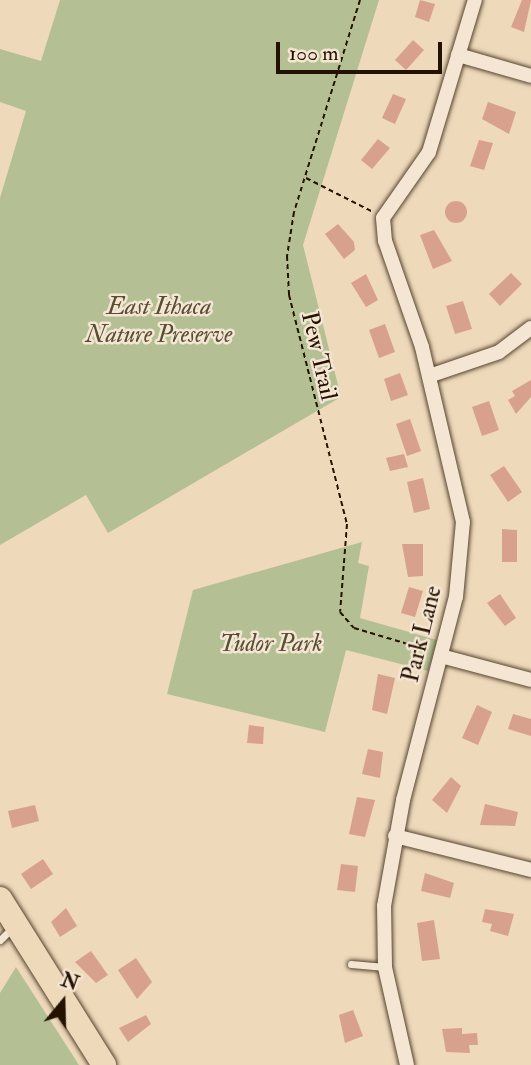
<!DOCTYPE html>
<html>
<head>
<meta charset="utf-8">
<style>
  body { margin:0 }
  #map { position:relative; width:531px; height:1065px; overflow:hidden; background:#eed9bb; font-family:"IM FELL Double Pica",serif }
  div>[style] { position:absolute }
  .green>* { inset:0; background:#b4c094 }
  .building>* { inset:0; background:#d8a18d }
  .round { border-radius:50% }
  .path>* { height:2px; margin-top:-1px; transform-origin:0; background:repeating-linear-gradient(90deg,#241200 0 5px,transparent 0 8.5px) }
  .roads { filter:drop-shadow(0 0 2px #56442f) drop-shadow(0 0 2px #56442f) }
  .lane>* { height:7px; margin:-3.5px; padding:0 3.5px; transform-origin:3.5px; border-radius:3.5px; background:#f4e6d3 }
  .street>* { height:14px; margin:-7px; padding:0 7px; transform-origin:7px; border-radius:7px; background:#f4e6d3 }
  .highway>* { height:24px; margin:-12px; padding:0 12px; transform-origin:12px; border-radius:12px; background:#eed9bb }
  span { translate:-50% -50%; white-space:nowrap; text-align:center; line-height:1.15; -webkit-text-stroke:5px #f4e6d3; paint-order:stroke }
  .park-label { font-size:24px; color:#564f34; font-style:italic }
  .street-label { font-size:24px; color:#241200 }
  .north { position:absolute; left:28px; top:967px; width:70px; height:70px; -webkit-text-stroke:5px #f4e6d3; paint-order:stroke; rotate:19deg; font-size:19px; font-weight:700; line-height:28px; text-align:center; color:#241200 }
  .north::after { content:''; display:block; margin:auto; width:24px; height:32px; background:#241200; clip-path:polygon(50% 0,100% 100%,50% 72%,0 100%) }
  .scale { position:absolute; left:276px; top:42px; width:166px; height:32px; box-sizing:border-box; border:4px solid #241200; border-top:0; padding-left:9px; font-size:21px; line-height:24px; white-space:nowrap; color:#241200; -webkit-text-stroke:5px #f4e6d3; paint-order:stroke }
</style>
</head>
<body>
<div id="map">
  <div class="green">
    <div style="clip-path:polygon(60px 0,379px 0,303px 245px,341px 397px,108px 533px,86px 495px,0 545px,0 198px,26px 111px,0 102px,0 49px,41px 61px)"></div>
    <div style="clip-path:polygon(362px 542px,358px 563px,369px 566px,360px 618px,437px 640px,428px 671px,346px 650px,325px 732px,167px 694px,193px 590px)"></div>
    <div style="clip-path:polygon(16px 967px,79px 1065px,0 1065px,0 993px)"></div>
  </div>
  <div class="building">
    <div style="clip-path:polygon(420px 0,435px 4px,429px 22px,415px 17px)"></div>
    <div style="clip-path:polygon(522px 0,531px 0,524px 32px,511px 27px)"></div>
    <div style="clip-path:polygon(413px 40px,424px 50px,406px 70px,395px 60px)"></div>
    <div style="clip-path:polygon(393px 94px,406px 99px,395px 124px,382px 118px)"></div>
    <div style="clip-path:polygon(488px 102px,516px 112px,509px 134px,482px 119px)"></div>
    <div style="clip-path:polygon(378px 139px,390px 148px,372px 169px,361px 160px)"></div>
    <div style="clip-path:polygon(479px 140px,493px 143px,484px 170px,470px 166px)"></div>
    <div class="round" style="left:445px;top:201px;width:22px;height:22px"></div>
    <div style="clip-path:polygon(338px 224px,354px 242px,355px 250px,344px 259px,325px 234px)"></div>
    <div style="clip-path:polygon(434px 230px,452px 261px,433px 269px,420px 235px)"></div>
    <div style="clip-path:polygon(511px 273px,522px 284px,500px 306px,489px 294px)"></div>
    <div style="clip-path:polygon(366px 274px,378px 300px,366px 307px,351px 283px)"></div>
    <div style="clip-path:polygon(463px 301px,472px 329px,455px 334px,446px 306px)"></div>
    <div style="clip-path:polygon(385px 324px,395px 352px,379px 358px,369px 330px)"></div>
    <div style="clip-path:polygon(400px 373px,408px 395px,391px 401px,384px 379px)"></div>
    <div style="clip-path:polygon(531px 380px,531px 397px,516px 414px,508px 400px,515px 396px,512px 391px)"></div>
    <div style="clip-path:polygon(489px 401px,499px 430px,482px 436px,472px 407px)"></div>
    <div style="clip-path:polygon(410px 419px,421px 451px,407px 456px,396px 424px)"></div>
    <div style="clip-path:polygon(404px 454px,408px 467px,390px 471px,386px 458px)"></div>
    <div style="clip-path:polygon(504px 466px,522px 492px,508px 502px,490px 475px)"></div>
    <div style="clip-path:polygon(423px 478px,430px 509px,414px 513px,407px 482px)"></div>
    <div style="clip-path:polygon(502px 529px,517px 530px,517px 562px,502px 562px)"></div>
    <div style="clip-path:polygon(402px 544px,423px 544px,423px 576px,408px 577px)"></div>
    <div style="clip-path:polygon(409px 587px,423px 591px,415px 617px,401px 613px)"></div>
    <div style="clip-path:polygon(500px 594px,516px 618px,505px 626px,487px 603px)"></div>
    <div style="clip-path:polygon(378px 674px,395px 678px,387px 714px,372px 710px)"></div>
    <div style="clip-path:polygon(477px 705px,492px 712px,478px 745px,462px 738px)"></div>
    <div style="clip-path:polygon(513px 714px,531px 719px,531px 736px,508px 729px)"></div>
    <div style="clip-path:polygon(249px 725px,264px 727px,263px 744px,247px 743px)"></div>
    <div style="clip-path:polygon(368px 749px,383px 752px,380px 778px,362px 774px)"></div>
    <div style="clip-path:polygon(451px 777px,461px 786px,447px 813px,432px 800px)"></div>
    <div style="clip-path:polygon(357px 797px,375px 800px,365px 837px,349px 834px)"></div>
    <div style="clip-path:polygon(485px 804px,518px 812px,515px 826px,480px 825px)"></div>
    <div style="clip-path:polygon(35px 805px,39px 821px,12px 828px,8px 811px)"></div>
    <div style="clip-path:polygon(43px 859px,53px 874px,31px 889px,21px 874px)"></div>
    <div style="clip-path:polygon(341px 864px,358px 866px,355px 892px,337px 890px)"></div>
    <div style="clip-path:polygon(425px 873px,454px 883px,450px 898px,421px 891px)"></div>
    <div style="clip-path:polygon(66px 908px,77px 926px,60px 937px,51px 922px)"></div>
    <div style="clip-path:polygon(485px 909px,514px 914px,508px 936px,490px 931px,492px 924px,482px 922px)"></div>
    <div style="clip-path:polygon(434px 920px,440px 959px,422px 961px,417px 923px)"></div>
    <div style="clip-path:polygon(91px 951px,108px 975px,96px 983px,75px 962px)"></div>
    <div style="clip-path:polygon(136px 958px,152px 982px,137px 999px,118px 970px)"></div>
    <div style="clip-path:polygon(353px 1010px,363px 1036px,345px 1043px,339px 1015px)"></div>
    <div style="clip-path:polygon(146px 1015px,151px 1024px,128px 1042px,119px 1028px)"></div>
    <div style="clip-path:polygon(462px 1028px,462px 1034px,477px 1033px,478px 1045px,469px 1045px,470px 1053px,446px 1052px,442px 1029px)"></div>
  </div>
  <div class="path">
    <div style="left:360px;top:0;width:222px;rotate:107.3deg"></div>
    <div style="left:294px;top:212px;width:45px;rotate:99deg"></div>
    <div style="left:287px;top:256px;width:39px;rotate:87deg"></div>
    <div style="left:289px;top:295px;width:236px;rotate:75.8deg"></div>
    <div style="left:347px;top:524px;width:88px;rotate:94.5deg"></div>
    <div style="left:340px;top:612px;width:21px;rotate:49deg"></div>
    <div style="left:354px;top:628px;width:77px;rotate:16.6deg"></div>
    <div style="left:306px;top:178px;width:75px;rotate:26.9deg"></div>
  </div>
  <div class="roads">
    <div class="lane">
      <div style="left:0;top:940px;width:17px;rotate:-45deg"></div>
      <div style="left:351px;top:964px;width:34px;rotate:5deg"></div>
    </div>
    <div class="street">
      <div style="left:458px;top:55px;width:76px;rotate:16deg"></div>
      <div style="left:429px;top:376px;width:74px;rotate:-18.9deg"></div>
      <div style="left:499px;top:352px;width:40px;rotate:-37deg"></div>
      <div style="left:441px;top:656px;width:93px;rotate:14.9deg"></div>
      <div style="left:395px;top:836px;width:140px;rotate:14deg"></div>
      <div style="left:407px;top:1065px;width:100px;rotate:-102.7deg"></div>
      <div style="left:385px;top:967px;width:61px;rotate:-90.9deg"></div>
      <div style="left:384px;top:906px;width:108px;rotate:-79.8deg"></div>
      <div style="left:403px;top:800px;width:210px;rotate:-75.4deg"></div>
      <div style="left:456px;top:597px;width:75px;rotate:-84.7deg"></div>
      <div style="left:463px;top:522px;width:180px;rotate:-103.2deg"></div>
      <div style="left:422px;top:347px;width:112px;rotate:-109.2deg"></div>
      <div style="left:385px;top:241px;width:23px;rotate:-95deg"></div>
      <div style="left:383px;top:218px;width:80px;rotate:-55.1deg"></div>
      <div style="left:429px;top:152px;width:159px;rotate:-73.2deg"></div>
    </div>
    <div class="highway">
      <div style="left:0;top:899px;width:196px;rotate:57.9deg"></div>
    </div>
  </div>
  <div class="park-label">
    <span style="left:159px;top:321px">East Ithaca<br>Nature Preserve</span>
    <span style="left:271px;top:644px">Tudor Park</span>
  </div>
  <div class="street-label">
    <span style="left:319px;top:356px;rotate:77deg">Pew Trail</span>
    <span style="left:422px;top:634px;rotate:-76deg">Park Lane</span>
  </div>
  <div class="north">N</div>
  <div class="scale">100 m</div>
</div>
</body>
</html>
